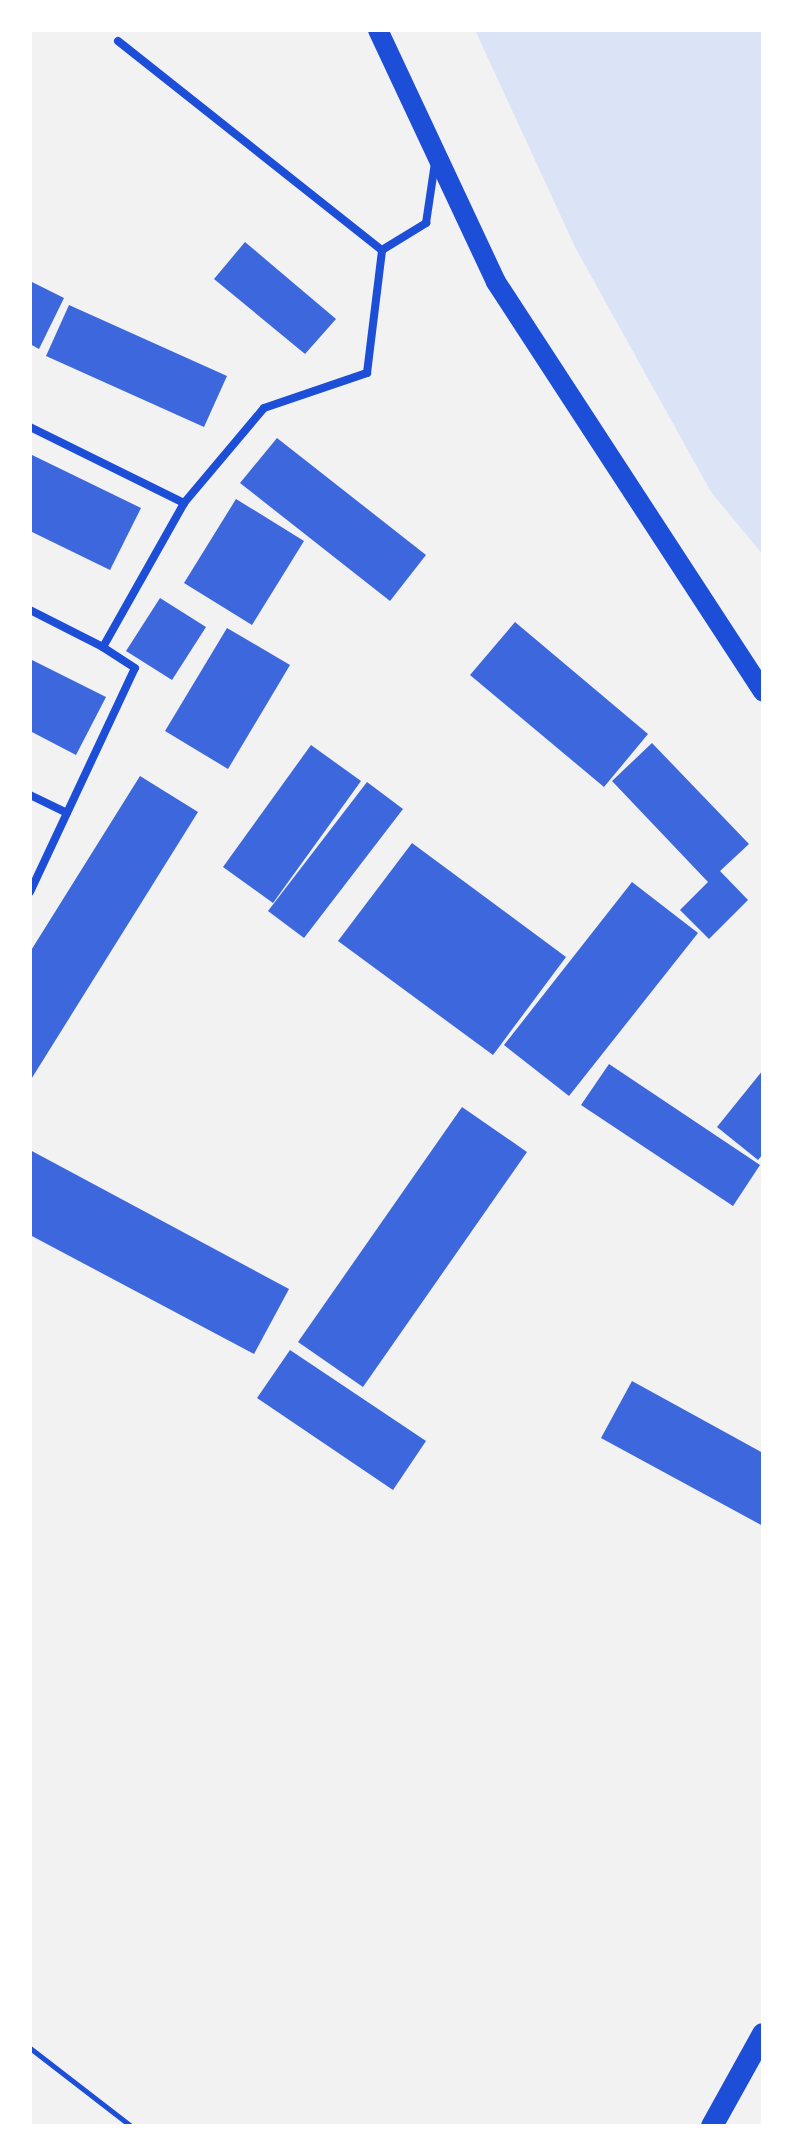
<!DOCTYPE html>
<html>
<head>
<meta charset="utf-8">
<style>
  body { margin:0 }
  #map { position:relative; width:793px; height:2156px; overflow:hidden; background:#f2f2f2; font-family:Bitter,serif }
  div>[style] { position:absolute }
  .green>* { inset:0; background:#dbe4f7 }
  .building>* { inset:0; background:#3d67dc }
  .path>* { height:5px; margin:-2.5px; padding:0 2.5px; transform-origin:2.5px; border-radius:2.5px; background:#1d4ed8 }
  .minor>* { height:8px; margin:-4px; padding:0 4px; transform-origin:4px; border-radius:4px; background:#1d4ed8 }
  .primary>* { height:20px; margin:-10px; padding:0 10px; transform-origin:10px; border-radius:10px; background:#1d4ed8 }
  .trunk>* { height:22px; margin:-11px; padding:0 11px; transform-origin:11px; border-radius:11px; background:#1d4ed8 }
  span { translate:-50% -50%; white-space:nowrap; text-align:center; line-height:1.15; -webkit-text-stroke:6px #fff; paint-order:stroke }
  .frame { position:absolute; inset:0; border:32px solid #fff; pointer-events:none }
</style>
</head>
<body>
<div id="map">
  <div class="green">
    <div style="clip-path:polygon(475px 30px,763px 30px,763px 555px,711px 492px,576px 249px)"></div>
  </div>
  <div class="building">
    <div style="clip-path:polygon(245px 242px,336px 319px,305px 354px,214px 279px)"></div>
    <div style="clip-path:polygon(30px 281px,64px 298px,39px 349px,30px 344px)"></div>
    <div style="clip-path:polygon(69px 305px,227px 376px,204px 427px,46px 356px)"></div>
    <div style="clip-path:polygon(277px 438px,426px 555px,390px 601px,240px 483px)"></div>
    <div style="clip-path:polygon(30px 454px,141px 508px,110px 570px,30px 531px)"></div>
    <div style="clip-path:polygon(236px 499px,304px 541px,252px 625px,184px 583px)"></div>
    <div style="clip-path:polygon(160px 598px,206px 627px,172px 680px,126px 651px)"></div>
    <div style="clip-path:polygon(515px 622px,648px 734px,604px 787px,470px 675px)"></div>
    <div style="clip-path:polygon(227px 628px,290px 665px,228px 769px,165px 731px)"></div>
    <div style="clip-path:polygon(30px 659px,106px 697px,76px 755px,30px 731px)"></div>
    <div style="clip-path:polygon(652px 743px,749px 844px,720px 871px,748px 900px,709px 939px,680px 910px,708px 882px,612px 781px)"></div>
    <div style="clip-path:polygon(311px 745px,361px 781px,273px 903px,223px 867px)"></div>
    <div style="clip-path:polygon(140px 776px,198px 812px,30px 1081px,30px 952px)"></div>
    <div style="clip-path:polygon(367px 782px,403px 809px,304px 938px,268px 911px)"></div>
    <div style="clip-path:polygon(412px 843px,566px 957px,493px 1055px,338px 941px)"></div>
    <div style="clip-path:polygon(632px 882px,698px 933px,569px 1096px,504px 1045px)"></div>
    <div style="clip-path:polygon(609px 1064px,760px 1165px,733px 1206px,581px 1105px)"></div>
    <div style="clip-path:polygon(763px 1070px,763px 1154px,758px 1160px,717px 1127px)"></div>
    <div style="clip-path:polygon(462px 1107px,527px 1152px,363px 1387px,298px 1342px)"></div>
    <div style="clip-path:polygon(30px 1150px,289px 1289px,254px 1354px,30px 1235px)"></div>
    <div style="clip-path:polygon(290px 1350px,426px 1441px,393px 1490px,257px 1398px)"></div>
    <div style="clip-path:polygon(632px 1381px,763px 1453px,763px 1526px,601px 1438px)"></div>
  </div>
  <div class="path">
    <div style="left:30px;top:2048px;width:128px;rotate:37.7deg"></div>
  </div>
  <div class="minor">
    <div style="left:118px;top:41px;width:337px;rotate:38.4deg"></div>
    <div style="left:382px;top:250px;width:52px;rotate:-31.5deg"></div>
    <div style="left:426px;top:223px;width:61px;rotate:-81.5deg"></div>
    <div style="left:30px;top:427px;width:172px;rotate:26.3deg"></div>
    <div style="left:30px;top:610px;width:82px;rotate:26.9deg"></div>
    <div style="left:103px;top:647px;width:165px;rotate:-60.6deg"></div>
    <div style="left:184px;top:503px;width:124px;rotate:-49.9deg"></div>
    <div style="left:264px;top:408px;width:109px;rotate:-18.8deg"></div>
    <div style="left:367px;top:373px;width:124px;rotate:-83deg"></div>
    <div style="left:30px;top:795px;width:41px;rotate:25.9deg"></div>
    <div style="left:30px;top:892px;width:247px;rotate:-64.9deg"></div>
    <div style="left:135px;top:668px;width:38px;rotate:-147deg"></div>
  </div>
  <div class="primary">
    <div style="left:378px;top:30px;width:278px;rotate:64.9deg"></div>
    <div style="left:496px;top:282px;width:489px;rotate:56.9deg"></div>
  </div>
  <div class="trunk">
    <div style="left:712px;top:2126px;width:105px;rotate:-61deg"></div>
  </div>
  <div class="frame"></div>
</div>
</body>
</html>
